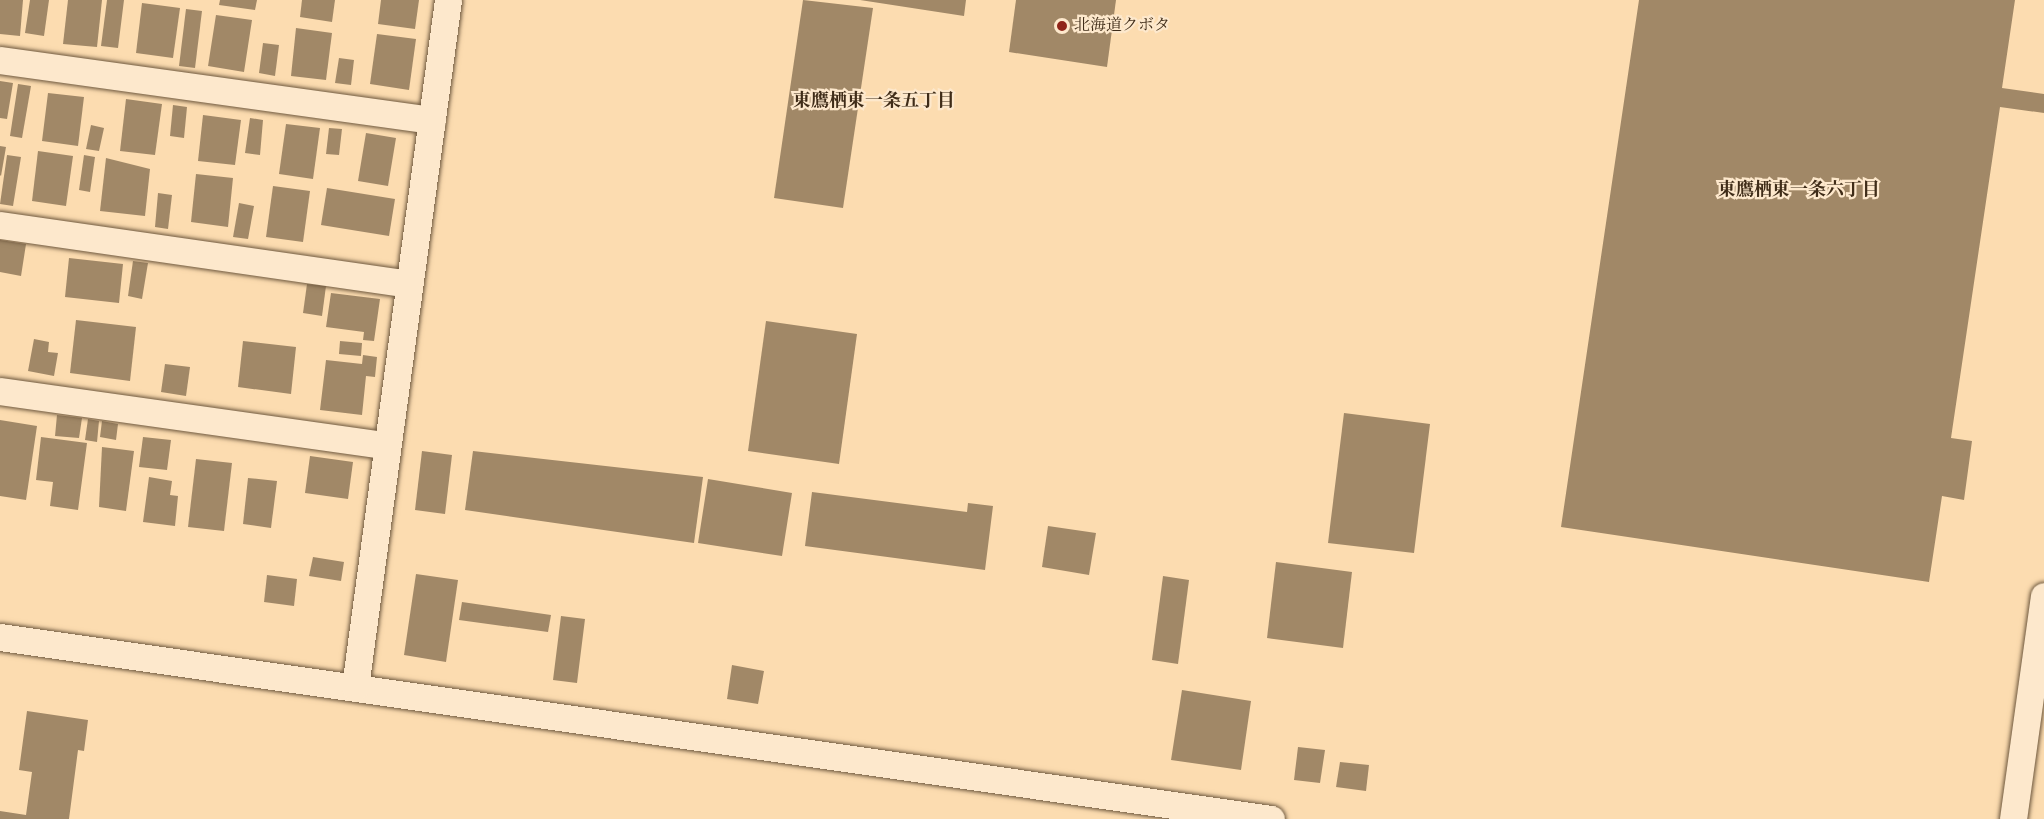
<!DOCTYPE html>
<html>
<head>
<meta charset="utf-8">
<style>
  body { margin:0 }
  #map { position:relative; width:2044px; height:819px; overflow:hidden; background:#fcdcb0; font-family:Vollkorn,"Noto Serif JP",serif }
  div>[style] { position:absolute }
  .building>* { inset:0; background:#a18867 }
  .roads { filter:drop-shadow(0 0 2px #6e583e) drop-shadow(0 0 2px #6e583e) }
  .street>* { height:27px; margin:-13.5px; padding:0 13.5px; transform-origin:13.5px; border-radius:13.5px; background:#fde8cc }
  .dots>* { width:16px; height:16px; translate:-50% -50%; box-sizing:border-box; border:3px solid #fde8cc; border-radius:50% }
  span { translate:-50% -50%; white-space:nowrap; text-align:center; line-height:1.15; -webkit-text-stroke:4.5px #fde8cc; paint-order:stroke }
  .poi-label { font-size:16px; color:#3f2c18 }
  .left { translate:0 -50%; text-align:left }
  .neighbourhood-label { font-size:18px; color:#3f2c18; font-weight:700 }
</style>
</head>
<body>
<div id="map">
  <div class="building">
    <div style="clip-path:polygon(0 0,23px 0,20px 36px,0 34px)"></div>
    <div style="clip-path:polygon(30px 0,49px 0,44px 36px,25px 33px)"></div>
    <div style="clip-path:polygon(68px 0,102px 0,97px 47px,63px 44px)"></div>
    <div style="clip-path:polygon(107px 0,124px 0,118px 48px,101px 46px)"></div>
    <div style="clip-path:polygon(220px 0,257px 0,255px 10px,219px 5px)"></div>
    <div style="clip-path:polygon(302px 0,335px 0,332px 22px,300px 17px)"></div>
    <div style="clip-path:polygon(381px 0,419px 0,415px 29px,378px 24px)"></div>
    <div style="clip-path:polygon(803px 0,873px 8px,843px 208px,774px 198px)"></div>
    <div style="clip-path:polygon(860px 0,966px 0,964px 16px)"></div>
    <div style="clip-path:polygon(1016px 0,1116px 0,1107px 67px,1009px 52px)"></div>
    <div style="clip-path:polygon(1639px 0,2015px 0,2002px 88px,2044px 94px,2044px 113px,2000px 107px,1951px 438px,1972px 441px,1964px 500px,1942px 496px,1929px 582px,1561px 527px)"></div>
    <div style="clip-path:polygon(142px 3px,180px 8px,173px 58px,136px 53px)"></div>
    <div style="clip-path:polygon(186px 9px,202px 11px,195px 68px,179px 66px)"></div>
    <div style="clip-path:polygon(216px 15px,252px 20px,244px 72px,208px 66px)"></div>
    <div style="clip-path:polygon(296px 28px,332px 33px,326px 80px,291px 76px)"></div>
    <div style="clip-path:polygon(377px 34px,416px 39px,409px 90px,370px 84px)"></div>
    <div style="clip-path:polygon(263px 43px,279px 45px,275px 76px,259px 73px)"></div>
    <div style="clip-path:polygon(339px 58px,354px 60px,351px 85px,335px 83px)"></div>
    <div style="clip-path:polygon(0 81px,13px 83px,7px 119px,0 118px)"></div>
    <div style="clip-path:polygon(18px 84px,31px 86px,22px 138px,10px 136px)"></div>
    <div style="clip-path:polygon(48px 93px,84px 97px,78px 146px,42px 141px)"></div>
    <div style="clip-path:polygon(126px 99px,162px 104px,155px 155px,120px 151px)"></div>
    <div style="clip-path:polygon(173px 105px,187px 107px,184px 138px,170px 136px)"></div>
    <div style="clip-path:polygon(203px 115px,241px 120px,235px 165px,198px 161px)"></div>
    <div style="clip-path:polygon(250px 118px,263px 120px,260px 155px,245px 153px)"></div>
    <div style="clip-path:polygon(286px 124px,320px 128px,313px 179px,279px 174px)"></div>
    <div style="clip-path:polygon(91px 125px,104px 128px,99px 151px,86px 149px)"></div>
    <div style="clip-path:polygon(329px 128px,342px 129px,339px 155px,326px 154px)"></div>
    <div style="clip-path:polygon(366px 133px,396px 138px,388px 186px,358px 181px)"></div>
    <div style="clip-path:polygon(0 146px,6px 147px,1px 176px,0 175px)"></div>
    <div style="clip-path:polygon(38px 151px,73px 156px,66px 206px,32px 201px)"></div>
    <div style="clip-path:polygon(7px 155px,21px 157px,13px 206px,0 204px)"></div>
    <div style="clip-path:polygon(84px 155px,95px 157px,90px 192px,79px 190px)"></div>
    <div style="clip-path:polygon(106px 158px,150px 169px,145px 216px,100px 211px)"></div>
    <div style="clip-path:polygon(196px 174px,233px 178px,228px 227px,191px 222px)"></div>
    <div style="clip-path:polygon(273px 186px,310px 191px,303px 242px,266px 237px)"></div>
    <div style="clip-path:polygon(327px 188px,395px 199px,389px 236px,321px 225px)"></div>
    <div style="clip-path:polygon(158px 193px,172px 195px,168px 229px,155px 227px)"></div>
    <div style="clip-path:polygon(239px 203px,254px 206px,248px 239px,233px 237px)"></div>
    <div style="clip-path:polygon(0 240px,26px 244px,21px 276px,0 272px)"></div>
    <div style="clip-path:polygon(69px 258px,123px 264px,119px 303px,65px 297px)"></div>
    <div style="clip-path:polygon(133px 261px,148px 263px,142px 299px,128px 296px)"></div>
    <div style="clip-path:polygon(307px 284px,326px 286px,322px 316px,303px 313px)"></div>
    <div style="clip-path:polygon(331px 293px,380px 299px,374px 341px,363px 340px,364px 332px,326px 327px)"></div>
    <div style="clip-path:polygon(76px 320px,136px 327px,130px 381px,70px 373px)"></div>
    <div style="clip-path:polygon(766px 321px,857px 334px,839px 464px,748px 451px)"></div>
    <div style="clip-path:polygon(34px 339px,49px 342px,48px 352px,58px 353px,54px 376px,28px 371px)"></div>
    <div style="clip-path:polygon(243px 341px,296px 347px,291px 394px,238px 387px)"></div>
    <div style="clip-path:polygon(340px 341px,362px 343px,361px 356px,339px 354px)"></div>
    <div style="clip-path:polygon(363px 355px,377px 357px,375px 377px,366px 376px,362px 415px,320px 410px,326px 360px,362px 364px)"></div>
    <div style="clip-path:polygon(165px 364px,190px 367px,186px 396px,161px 392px)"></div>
    <div style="clip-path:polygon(1344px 413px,1430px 424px,1414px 553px,1328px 543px)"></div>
    <div style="clip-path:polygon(57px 415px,82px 418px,79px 438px,55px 436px)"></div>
    <div style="clip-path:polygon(88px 419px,99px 421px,97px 442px,85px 440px)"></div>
    <div style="clip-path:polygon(0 420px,37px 426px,26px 500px,0 496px)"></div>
    <div style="clip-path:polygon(102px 421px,118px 424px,116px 440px,100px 437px)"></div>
    <div style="clip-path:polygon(41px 437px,87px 443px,78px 510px,50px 506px,53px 482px,36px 480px)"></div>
    <div style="clip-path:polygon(143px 437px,171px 440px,167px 470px,139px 467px)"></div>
    <div style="clip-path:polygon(102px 447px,134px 451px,126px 511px,99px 507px)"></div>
    <div style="clip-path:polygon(422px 451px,452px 455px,445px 514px,415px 510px)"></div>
    <div style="clip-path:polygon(473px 451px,703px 477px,694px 543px,465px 510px)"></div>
    <div style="clip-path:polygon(310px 456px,353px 462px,348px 499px,305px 493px)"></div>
    <div style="clip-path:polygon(196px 459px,232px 463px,224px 531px,188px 527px)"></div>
    <div style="clip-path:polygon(149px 477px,172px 481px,170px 495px,178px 496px,175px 526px,143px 522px)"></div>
    <div style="clip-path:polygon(248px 478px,277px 481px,271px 528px,243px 524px)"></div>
    <div style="clip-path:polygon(708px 479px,792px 493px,782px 556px,698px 543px)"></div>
    <div style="clip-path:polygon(812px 492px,967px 512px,968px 503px,993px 506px,985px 570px,805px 546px)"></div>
    <div style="clip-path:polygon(1048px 526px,1096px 533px,1089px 575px,1042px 567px)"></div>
    <div style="clip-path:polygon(313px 557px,344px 562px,341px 581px,309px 576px)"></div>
    <div style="clip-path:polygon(1276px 562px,1352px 572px,1343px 648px,1267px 638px)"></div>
    <div style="clip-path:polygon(416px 574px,458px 580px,446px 662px,404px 655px)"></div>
    <div style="clip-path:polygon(267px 575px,297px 579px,294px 606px,264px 602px)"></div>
    <div style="clip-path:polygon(1163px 576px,1189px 580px,1178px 664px,1152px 660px)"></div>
    <div style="clip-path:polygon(462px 602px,551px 615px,548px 632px,459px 620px)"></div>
    <div style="clip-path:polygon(561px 616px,585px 619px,577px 683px,553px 680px)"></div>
    <div style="clip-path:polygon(732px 665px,764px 671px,758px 704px,727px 699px)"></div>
    <div style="clip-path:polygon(1182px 690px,1251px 701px,1241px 770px,1171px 760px)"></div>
    <div style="clip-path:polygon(27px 711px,88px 720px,84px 751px,78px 750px,69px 819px,0 819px,0 811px,26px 815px,32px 772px,19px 770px)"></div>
    <div style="clip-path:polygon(1298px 747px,1325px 750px,1320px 783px,1294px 780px)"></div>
    <div style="clip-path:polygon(1340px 762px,1369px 765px,1366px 791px,1336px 787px)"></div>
  </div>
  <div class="roads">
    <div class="street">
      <div style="left:0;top:60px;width:436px;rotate:7.9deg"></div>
      <div style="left:0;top:225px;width:412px;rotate:8.2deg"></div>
      <div style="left:0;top:391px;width:389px;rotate:8deg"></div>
      <div style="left:0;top:637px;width:1284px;rotate:8.15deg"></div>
      <div style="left:355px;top:687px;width:693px;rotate:-82.29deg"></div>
      <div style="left:2013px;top:819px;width:225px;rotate:-82.1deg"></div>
    </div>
  </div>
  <div class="dots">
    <div style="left:1062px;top:26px;background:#8f2418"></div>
  </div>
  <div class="poi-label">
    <span class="left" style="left:1074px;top:26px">北海道クボタ</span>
  </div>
  <div class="neighbourhood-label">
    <span style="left:874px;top:102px">東鷹栖東一条五丁目</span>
    <span style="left:1799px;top:191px">東鷹栖東一条六丁目</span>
  </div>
</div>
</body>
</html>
